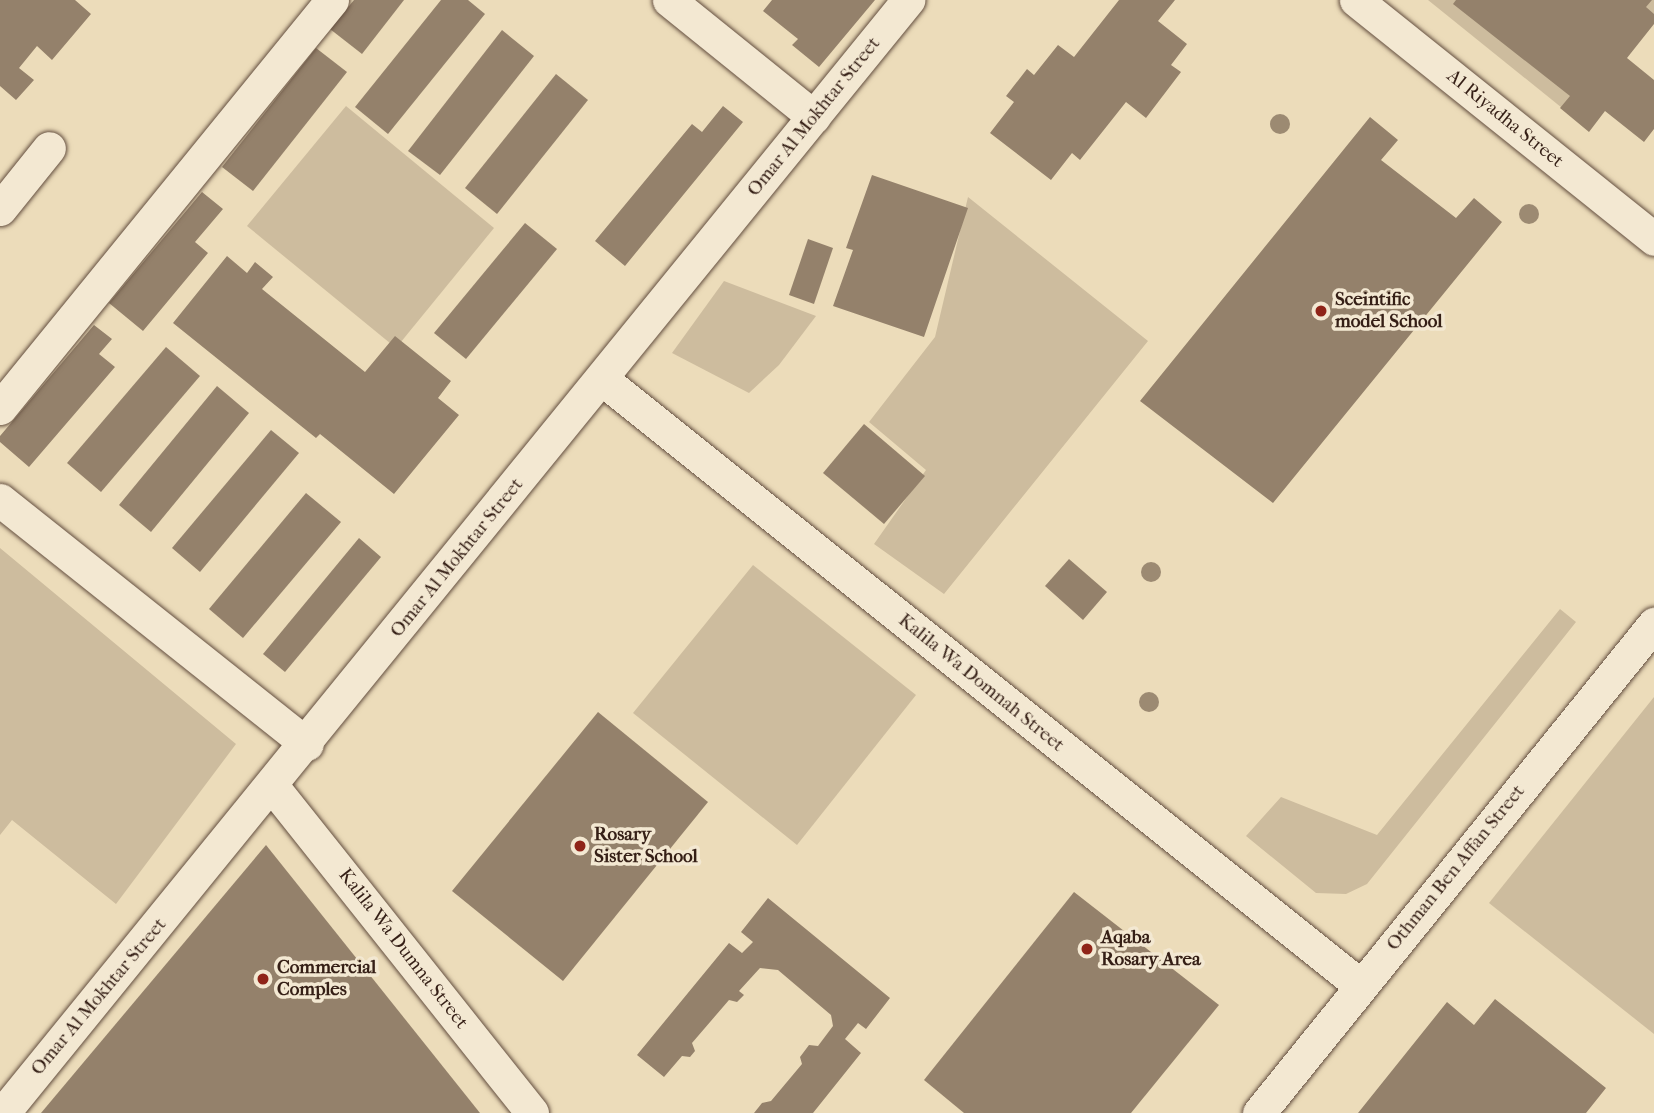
<!DOCTYPE html>
<html>
<head>
<meta charset="utf-8">
<style>
  body { margin:0 }
  #map { position:relative; width:1654px; height:1113px; overflow:hidden; background:#ecdcba; font-family:"IM FELL French Canon",serif }
  div>[style] { position:absolute }
  .green>* { inset:0; background:#cdbc9e }
  .building>* { inset:0; background:#94816b }
  .roads { filter:drop-shadow(0 0 2px #634e3f) drop-shadow(0 0 2px #634e3f) }
  .minor>* { height:33px; margin:-16.5px; padding:0 16.5px; transform-origin:16.5px; border-radius:16.5px; background:#f3e8d2 }
  .trees>* { width:20px; height:20px; margin:-10px; border-radius:50%; background:#9c8a72 }
  .dots>* { width:19px; height:19px; translate:-50% -50%; box-sizing:border-box; border:4px solid #f3e8d2; border-radius:50% }
  span { translate:-50% -50%; white-space:nowrap; text-align:center; line-height:1.15; -webkit-text-stroke:7px #f3e8d2; paint-order:stroke }
  .street-label { font-size:19px; color:#351f16 }
  .poi-label { font-size:19px; color:#351f16; font-weight:700 }
  .left { translate:0 -50%; text-align:left }
</style>
</head>
<body>
<div id="map">
  <div class="green">
    <div style="clip-path:polygon(1428px 0,1654px 0,1654px 17px,1572px 116px)"></div>
    <div style="clip-path:polygon(346px 106px,494px 228px,396px 348px,247px 226px)"></div>
    <div style="clip-path:polygon(968px 197px,1148px 341px,944px 594px,874px 544px,926px 470px,869px 422px,935px 337px)"></div>
    <div style="clip-path:polygon(724px 281px,816px 316px,779px 365px,749px 393px,672px 353px)"></div>
    <div style="clip-path:polygon(0 548px,236px 744px,116px 904px,12px 820px,0 835px)"></div>
    <div style="clip-path:polygon(753px 565px,916px 695px,797px 845px,633px 713px)"></div>
    <div style="clip-path:polygon(1560px 609px,1576px 622px,1367px 884px,1346px 894px,1316px 893px,1246px 836px,1281px 797px,1377px 835px)"></div>
    <div style="clip-path:polygon(1654px 697px,1654px 1034px,1489px 903px)"></div>
  </div>
  <div class="building">
    <div style="clip-path:polygon(0 0,75px 0,91px 14px,52px 60px,37px 46px,19px 68px,34px 80px,16px 100px,0 86px)"></div>
    <div style="clip-path:polygon(354px 0,404px 0,362px 54px,330px 29px)"></div>
    <div style="clip-path:polygon(441px 0,468px 0,485px 14px,388px 134px,355px 107px)"></div>
    <div style="clip-path:polygon(772px 0,875px 0,819px 67px,792px 45px,798px 39px,763px 11px)"></div>
    <div style="clip-path:polygon(1119px 0,1175px 0,1158px 21px,1187px 44px,1171px 65px,1181px 72px,1146px 118px,1126px 102px,1080px 160px,1072px 153px,1051px 180px,990px 133px,1014px 102px,1006px 96px,1027px 69px,1034px 75px,1058px 45px,1074px 57px)"></div>
    <div style="clip-path:polygon(1456px 0,1652px 0,1646px 7px,1654px 14px,1654px 24px,1627px 58px,1654px 80px,1654px 129px,1644px 142px,1605px 111px,1589px 132px,1560px 108px,1570px 96px,1453px 4px)"></div>
    <div style="clip-path:polygon(502px 30px,534px 56px,440px 175px,408px 151px)"></div>
    <div style="clip-path:polygon(316px 48px,347px 72px,253px 191px,222px 167px)"></div>
    <div style="clip-path:polygon(556px 74px,588px 100px,497px 214px,465px 188px)"></div>
    <div style="clip-path:polygon(723px 106px,743px 122px,625px 266px,595px 241px,692px 124px,702px 132px)"></div>
    <div style="clip-path:polygon(1370px 117px,1398px 140px,1381px 160px,1456px 218px,1474px 198px,1502px 222px,1273px 503px,1140px 401px)"></div>
    <div style="clip-path:polygon(872px 175px,968px 208px,924px 337px,833px 306px,853px 250px,846px 248px)"></div>
    <div style="clip-path:polygon(202px 192px,223px 209px,195px 242px,208px 253px,143px 331px,109px 303px)"></div>
    <div style="clip-path:polygon(525px 223px,557px 249px,466px 359px,434px 333px)"></div>
    <div style="clip-path:polygon(808px 239px,833px 248px,814px 304px,789px 295px)"></div>
    <div style="clip-path:polygon(227px 256px,247px 273px,255px 262px,273px 277px,262px 289px,365px 372px,395px 336px,451px 381px,438px 398px,459px 415px,394px 494px,320px 434px,316px 438px,173px 323px)"></div>
    <div style="clip-path:polygon(94px 325px,112px 339px,99px 354px,115px 367px,29px 467px,0 442px,0 436px)"></div>
    <div style="clip-path:polygon(166px 347px,200px 376px,101px 492px,67px 463px)"></div>
    <div style="clip-path:polygon(217px 386px,249px 413px,151px 532px,119px 505px)"></div>
    <div style="clip-path:polygon(864px 424px,925px 476px,884px 524px,823px 473px)"></div>
    <div style="clip-path:polygon(271px 430px,299px 453px,200px 572px,172px 548px)"></div>
    <div style="clip-path:polygon(306px 493px,341px 522px,243px 638px,209px 609px)"></div>
    <div style="clip-path:polygon(359px 538px,381px 557px,285px 672px,263px 654px)"></div>
    <div style="clip-path:polygon(1069px 559px,1107px 592px,1083px 620px,1045px 586px)"></div>
    <div style="clip-path:polygon(598px 712px,708px 802px,563px 981px,452px 891px)"></div>
    <div style="clip-path:polygon(266px 845px,480px 1113px,41px 1113px)"></div>
    <div style="clip-path:polygon(1074px 892px,1219px 1005px,1131px 1113px,964px 1113px,924px 1080px)"></div>
    <div style="clip-path:polygon(768px 898px,890px 998px,866px 1029px,858px 1023px,845px 1039px,861px 1053px,813px 1113px,754px 1113px,762px 1103px,771px 1101px,802px 1064px,800px 1057px,809px 1045px,818px 1046px,833px 1026px,831px 1015px,778px 970px,760px 968px,739px 991px,744px 995px,737px 1002px,729px 1000px,692px 1043px,695px 1051px,690px 1057px,682px 1056px,664px 1077px,637px 1055px,729px 943px,742px 953px,753px 942px,741px 932px)"></div>
    <div style="clip-path:polygon(1495px 999px,1606px 1088px,1586px 1113px,1358px 1113px,1447px 1002px,1474px 1025px)"></div>
  </div>
  <div class="roads">
    <div class="minor">
      <div style="left:669px;top:0;width:186px;rotate:38.9deg"></div>
      <div style="left:1356px;top:0;width:382px;rotate:38.7deg"></div>
      <div style="left:0;top:209px;width:78px;rotate:-51.2deg"></div>
      <div style="left:602px;top:379px;width:972px;rotate:38.65deg"></div>
      <div style="left:0;top:408px;width:526px;rotate:-50.86deg"></div>
      <div style="left:0;top:500px;width:392px;rotate:38.5deg"></div>
      <div style="left:273px;top:787px;width:416px;rotate:51.5deg"></div>
      <div style="left:3px;top:1113px;width:1435px;rotate:-50.88deg"></div>
      <div style="left:1259px;top:1113px;width:629px;rotate:-51.07deg"></div>
    </div>
  </div>
  <div class="trees">
    <div style="left:1280px;top:124px"></div>
    <div style="left:1529px;top:214px"></div>
    <div style="left:1151px;top:572px"></div>
    <div style="left:1149px;top:702px"></div>
  </div>
  <div class="dots">
    <div style="left:1321px;top:311px;background:#8f2418"></div>
    <div style="left:580px;top:846px;background:#8f2418"></div>
    <div style="left:1087px;top:949px;background:#8f2418"></div>
    <div style="left:263px;top:979px;background:#8f2418"></div>
  </div>
  <div class="street-label">
    <span style="left:814px;top:117px;rotate:-51deg">Omar Al Mokhtar Street</span>
    <span style="left:1505px;top:119px;rotate:39deg">Al Riyadha Street</span>
    <span style="left:457px;top:558px;rotate:-51deg">Omar Al Mokhtar Street</span>
    <span style="left:981px;top:683px;rotate:39deg">Kalila Wa Domnah Street</span>
    <span style="left:1456px;top:868px;rotate:-51deg">Othman Ben Affan Street</span>
    <span style="left:403px;top:949px;rotate:52deg">Kalila Wa Dumna Street</span>
    <span style="left:99px;top:997px;rotate:-50deg">Omar Al Mokhtar Street</span>
  </div>
  <div class="poi-label">
    <span class="left" style="left:1335px;top:311px">Sceintific<br>model School</span>
    <span class="left" style="left:594px;top:846px">Rosary<br>Sister School</span>
    <span class="left" style="left:1101px;top:949px">Aqaba<br>Rosary Area</span>
    <span class="left" style="left:277px;top:979px">Commercial<br>Comples</span>
  </div>
</div>
</body>
</html>
